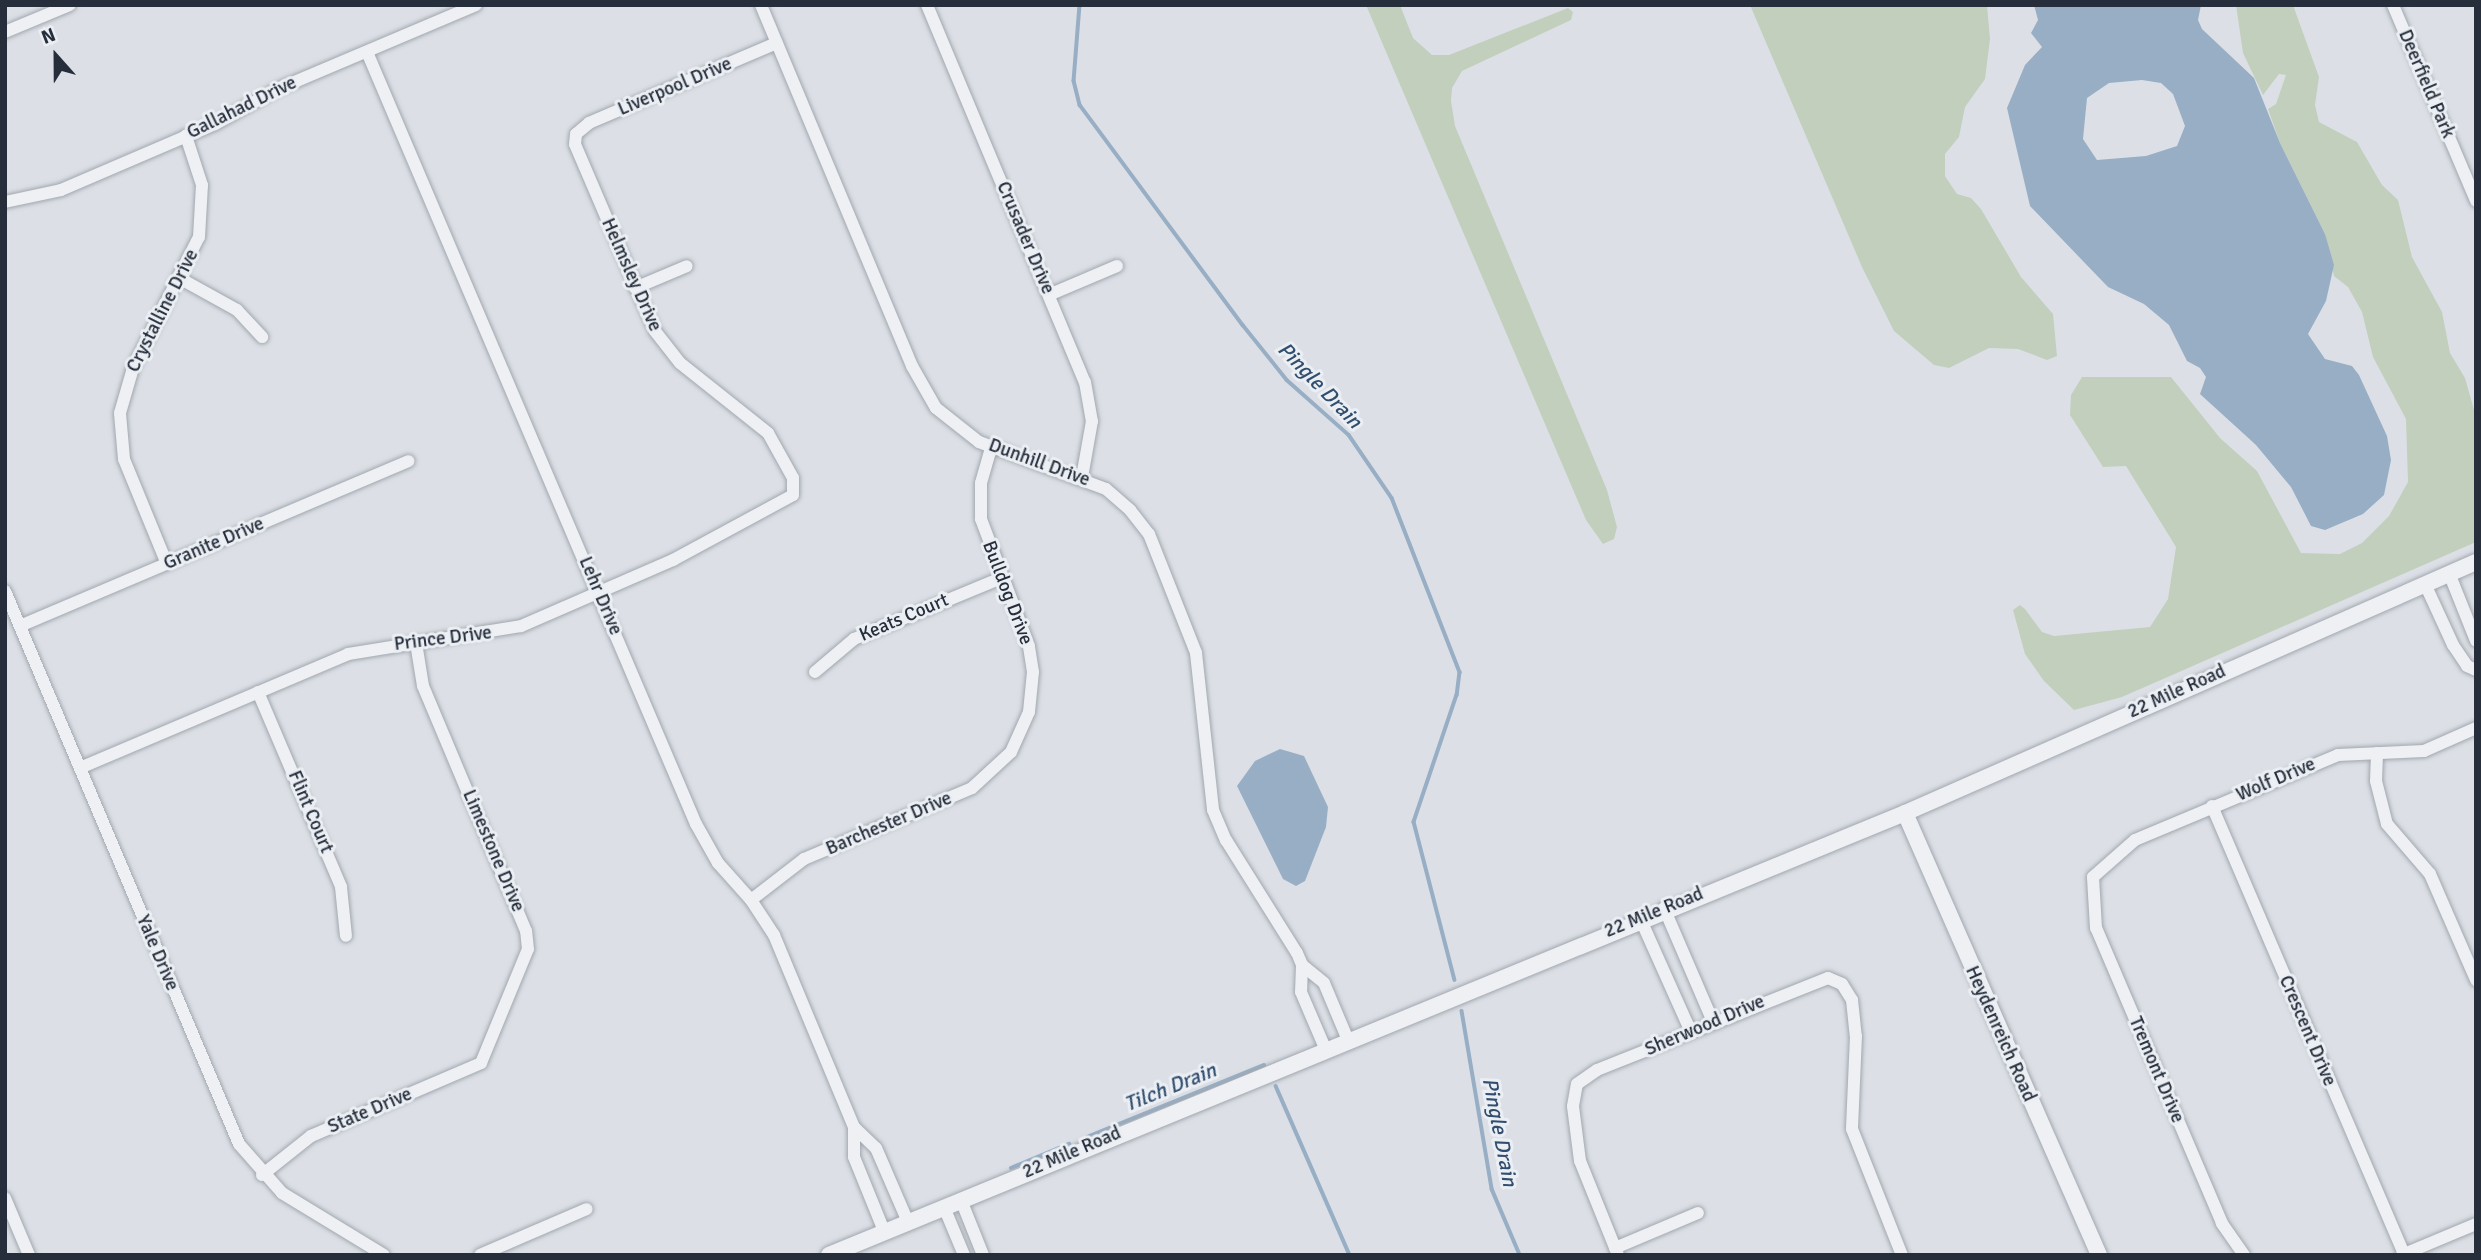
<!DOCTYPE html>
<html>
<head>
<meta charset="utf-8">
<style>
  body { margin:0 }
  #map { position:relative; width:2481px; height:1260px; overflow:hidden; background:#dce0e6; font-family:Signika,sans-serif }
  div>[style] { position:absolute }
  .green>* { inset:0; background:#c2cfbd }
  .water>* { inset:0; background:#97aec5 }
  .stream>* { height:3.5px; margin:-1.75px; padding:0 1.75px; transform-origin:1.75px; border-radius:1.75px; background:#97aec5 }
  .roads { filter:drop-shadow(0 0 2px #a2a7af) drop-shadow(0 0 2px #a2a7af) }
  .minor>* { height:12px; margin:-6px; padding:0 6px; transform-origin:6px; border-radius:6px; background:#eef0f4 }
  .tertiary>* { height:16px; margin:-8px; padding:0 8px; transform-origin:8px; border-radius:8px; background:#eef0f4 }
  span { translate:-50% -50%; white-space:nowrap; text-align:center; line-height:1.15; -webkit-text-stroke:6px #ebeff4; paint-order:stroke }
  .street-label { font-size:19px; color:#262e3b }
  .water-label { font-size:21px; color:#324e6e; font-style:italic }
  .frame { position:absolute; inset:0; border:7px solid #262e3b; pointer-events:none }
  .north { position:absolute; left:21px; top:21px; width:70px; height:70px; -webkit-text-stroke:5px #ebeff4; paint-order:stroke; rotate:339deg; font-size:19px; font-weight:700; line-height:28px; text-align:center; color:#262e3b }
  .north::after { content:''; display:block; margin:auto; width:24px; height:32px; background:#262e3b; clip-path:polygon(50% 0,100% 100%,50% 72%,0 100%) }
</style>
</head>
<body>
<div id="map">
  <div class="green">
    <div style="clip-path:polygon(1366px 5px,1400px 5px,1413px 38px,1432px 55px,1449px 55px,1568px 8px,1573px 12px,1571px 20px,1462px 71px,1452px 88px,1451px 101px,1455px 126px,1607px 490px,1617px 527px,1614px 539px,1603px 544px,1586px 520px)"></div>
    <div style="clip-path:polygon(1750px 5px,1987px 5px,1990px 39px,1985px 79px,1965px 107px,1959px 137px,1945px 154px,1945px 176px,1957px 194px,1971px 198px,1981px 209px,2021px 277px,2053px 314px,2057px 356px,2047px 360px,2018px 349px,1989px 348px,1949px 368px,1934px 365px,1894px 331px,1862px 267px)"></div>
    <div style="clip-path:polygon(2236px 5px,2293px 5px,2319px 77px,2315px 105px,2319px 122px,2357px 142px,2382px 185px,2398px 200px,2412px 257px,2442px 312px,2450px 353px,2465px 378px,2476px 417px,2476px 542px,2122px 697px,2074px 710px,2044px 681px,2025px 654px,2013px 610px,2020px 605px,2025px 609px,2042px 632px,2054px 636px,2150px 627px,2168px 599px,2176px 547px,2126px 466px,2103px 467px,2070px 415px,2071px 395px,2082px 377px,2171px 377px,2220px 438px,2257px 471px,2301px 553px,2340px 554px,2362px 543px,2389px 516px,2408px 482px,2406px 419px,2373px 357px,2362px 312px,2348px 287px,2334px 276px,2325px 234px,2280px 143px,2268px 109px,2276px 104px,2286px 75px,2279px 74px,2263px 95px,2243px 53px)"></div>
  </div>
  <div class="water">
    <div style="clip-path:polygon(evenodd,2034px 5px,2201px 5px,2198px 20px,2202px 29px,2254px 78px,2280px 143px,2325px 234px,2334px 265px,2326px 301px,2308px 334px,2325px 359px,2352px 366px,2359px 375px,2387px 436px,2391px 460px,2384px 495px,2363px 514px,2325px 530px,2311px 526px,2291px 487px,2256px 445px,2200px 394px,2206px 377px,2200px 368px,2187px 361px,2169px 325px,2144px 304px,2108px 287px,2030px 206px,2007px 108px,2025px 65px,2042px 47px,2031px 33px,2038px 20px,2034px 5px,2142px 80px,2161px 83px,2173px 94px,2185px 126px,2177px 146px,2146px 156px,2097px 160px,2083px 139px,2087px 98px,2109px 83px,2142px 80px)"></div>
    <div style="clip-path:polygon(1280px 749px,1304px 756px,1328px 807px,1326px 827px,1305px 881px,1296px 886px,1283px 879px,1237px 786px,1255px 761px)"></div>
  </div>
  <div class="stream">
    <div style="left:1080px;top:5px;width:76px;rotate:94.5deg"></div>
    <div style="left:1074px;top:81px;width:25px;rotate:76deg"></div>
    <div style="left:1080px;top:105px;width:274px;rotate:53.5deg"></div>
    <div style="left:1243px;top:325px;width:70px;rotate:51.3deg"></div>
    <div style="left:1287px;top:380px;width:83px;rotate:41.6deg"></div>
    <div style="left:1349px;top:435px;width:76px;rotate:55.7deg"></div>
    <div style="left:1392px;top:498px;width:187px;rotate:68.7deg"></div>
    <div style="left:1460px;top:672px;width:23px;rotate:97deg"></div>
    <div style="left:1457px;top:695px;width:134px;rotate:108.7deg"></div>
    <div style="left:1414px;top:822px;width:163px;rotate:75.5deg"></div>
    <div style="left:1462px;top:1011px;width:181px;rotate:80.4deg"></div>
    <div style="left:1492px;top:1189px;width:72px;rotate:67deg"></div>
    <div style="left:1276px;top:1086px;width:184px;rotate:66.4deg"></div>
    <div style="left:1087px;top:1137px;width:191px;rotate:-22.1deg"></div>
    <div style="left:1011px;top:1168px;width:63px;rotate:-22.5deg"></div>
  </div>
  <div class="roads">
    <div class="minor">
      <div style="left:761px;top:5px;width:391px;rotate:67.3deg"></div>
      <div style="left:912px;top:366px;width:48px;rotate:60.3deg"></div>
      <div style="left:936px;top:408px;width:55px;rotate:38.3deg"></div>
      <div style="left:979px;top:442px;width:135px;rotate:20.3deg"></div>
      <div style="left:1106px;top:489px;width:32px;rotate:41deg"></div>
      <div style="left:1130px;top:510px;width:31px;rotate:52deg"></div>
      <div style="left:1149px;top:534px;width:128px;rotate:68.4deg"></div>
      <div style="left:1196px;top:653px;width:158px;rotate:83.8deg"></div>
      <div style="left:1213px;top:810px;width:33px;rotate:67deg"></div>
      <div style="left:1226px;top:840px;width:133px;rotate:57.9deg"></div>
      <div style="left:1297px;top:953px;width:13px;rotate:67deg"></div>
      <div style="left:1302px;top:965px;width:27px;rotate:92deg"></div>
      <div style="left:1301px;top:992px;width:61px;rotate:66.8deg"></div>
      <div style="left:927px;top:5px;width:409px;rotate:67.3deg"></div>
      <div style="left:1085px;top:382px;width:40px;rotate:80deg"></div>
      <div style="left:1092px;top:421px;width:57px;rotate:100.1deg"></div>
      <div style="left:2393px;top:5px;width:213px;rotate:67deg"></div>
      <div style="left:5px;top:32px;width:70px;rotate:-22.6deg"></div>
      <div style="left:367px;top:52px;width:839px;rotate:66.92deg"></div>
      <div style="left:696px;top:824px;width:45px;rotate:60.6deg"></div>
      <div style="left:718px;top:863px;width:50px;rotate:48.3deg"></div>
      <div style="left:751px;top:900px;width:42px;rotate:56.7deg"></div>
      <div style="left:774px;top:935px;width:208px;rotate:67.4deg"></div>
      <div style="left:854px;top:1127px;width:30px;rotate:90deg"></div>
      <div style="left:854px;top:1157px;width:80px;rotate:67.9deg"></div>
      <div style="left:5px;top:202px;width:57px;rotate:-12.1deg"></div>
      <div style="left:61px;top:190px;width:168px;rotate:-23.2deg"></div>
      <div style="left:215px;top:124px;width:72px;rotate:-29.1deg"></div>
      <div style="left:278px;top:89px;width:215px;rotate:-23deg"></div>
      <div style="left:181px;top:279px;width:64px;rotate:29deg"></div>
      <div style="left:237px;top:310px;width:37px;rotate:47deg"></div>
      <div style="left:635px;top:288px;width:56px;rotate:-22.9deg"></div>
      <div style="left:1049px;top:295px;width:74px;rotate:-23.1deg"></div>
      <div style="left:167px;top:564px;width:113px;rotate:-112.3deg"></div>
      <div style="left:124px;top:459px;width:46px;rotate:-95deg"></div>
      <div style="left:120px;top:413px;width:47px;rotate:-73.9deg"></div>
      <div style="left:133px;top:368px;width:147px;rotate:-63.3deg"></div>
      <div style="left:199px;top:237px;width:52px;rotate:-86.7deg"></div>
      <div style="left:202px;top:185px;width:52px;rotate:-108.1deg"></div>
      <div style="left:2449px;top:573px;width:73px;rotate:68.3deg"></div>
      <div style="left:2425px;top:584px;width:67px;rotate:65.3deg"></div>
      <div style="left:2453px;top:645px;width:25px;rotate:56deg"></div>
      <div style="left:2467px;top:666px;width:10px;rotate:24deg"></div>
      <div style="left:5px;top:591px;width:600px;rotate:67.06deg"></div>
      <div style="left:239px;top:1144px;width:65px;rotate:48.7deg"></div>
      <div style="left:282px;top:1193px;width:119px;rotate:31.3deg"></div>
      <div style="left:20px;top:626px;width:422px;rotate:-23deg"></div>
      <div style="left:815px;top:672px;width:51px;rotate:-40.2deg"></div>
      <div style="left:854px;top:639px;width:159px;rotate:-22.5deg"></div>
      <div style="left:258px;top:692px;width:212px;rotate:66.9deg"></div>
      <div style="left:341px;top:887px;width:49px;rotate:84.2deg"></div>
      <div style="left:2377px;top:753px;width:28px;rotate:92deg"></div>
      <div style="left:2376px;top:781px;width:44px;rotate:75.7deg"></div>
      <div style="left:2387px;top:824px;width:66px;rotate:49.3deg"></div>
      <div style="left:2430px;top:874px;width:116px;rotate:66.5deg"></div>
      <div style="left:80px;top:768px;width:291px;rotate:-23deg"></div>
      <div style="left:348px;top:654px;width:175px;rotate:-9.2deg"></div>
      <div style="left:521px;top:626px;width:166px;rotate:-23.5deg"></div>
      <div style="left:673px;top:560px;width:136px;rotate:-28.4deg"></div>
      <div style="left:793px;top:495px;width:17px;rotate:-90deg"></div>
      <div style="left:793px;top:478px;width:51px;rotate:-119.1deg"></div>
      <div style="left:768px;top:433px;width:112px;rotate:-141.5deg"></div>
      <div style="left:680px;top:363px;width:41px;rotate:-128deg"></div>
      <div style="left:655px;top:331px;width:203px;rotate:-113.2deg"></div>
      <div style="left:575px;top:144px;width:10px;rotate:-84deg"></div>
      <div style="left:576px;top:134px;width:17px;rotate:-40deg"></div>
      <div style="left:589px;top:123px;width:204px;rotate:-23.1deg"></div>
      <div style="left:2212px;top:806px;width:487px;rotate:66.8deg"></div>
      <div style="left:751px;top:900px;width:67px;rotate:-37.7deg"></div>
      <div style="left:804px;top:859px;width:182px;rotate:-22.9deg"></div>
      <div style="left:972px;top:788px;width:53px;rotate:-42.7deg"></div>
      <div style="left:1011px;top:752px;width:44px;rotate:-65.8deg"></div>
      <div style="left:1029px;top:712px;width:40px;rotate:-84.3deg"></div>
      <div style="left:1033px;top:672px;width:26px;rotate:-99deg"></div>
      <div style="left:1029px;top:646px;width:136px;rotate:-110.7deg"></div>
      <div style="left:981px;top:519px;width:36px;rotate:-90deg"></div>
      <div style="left:981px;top:483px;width:37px;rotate:-74deg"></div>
      <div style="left:1664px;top:908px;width:124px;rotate:66.7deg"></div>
      <div style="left:1640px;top:918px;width:125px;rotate:65.9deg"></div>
      <div style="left:1302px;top:965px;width:28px;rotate:39deg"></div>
      <div style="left:1324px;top:983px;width:62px;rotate:67.2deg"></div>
      <div style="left:854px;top:1127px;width:30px;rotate:44deg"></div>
      <div style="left:876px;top:1148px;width:81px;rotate:66.6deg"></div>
      <div style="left:262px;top:1175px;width:63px;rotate:-38.5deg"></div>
      <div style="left:311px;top:1136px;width:185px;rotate:-23.2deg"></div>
      <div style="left:481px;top:1063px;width:123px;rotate:-67.6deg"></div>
      <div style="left:528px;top:949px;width:18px;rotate:-96deg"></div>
      <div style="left:526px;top:931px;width:266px;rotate:-112.8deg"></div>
      <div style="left:423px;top:686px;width:44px;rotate:-99.2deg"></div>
      <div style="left:5px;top:1198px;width:62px;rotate:67.2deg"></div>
      <div style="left:961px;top:1200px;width:59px;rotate:68.2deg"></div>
      <div style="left:944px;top:1207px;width:52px;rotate:67.4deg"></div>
      <div style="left:1615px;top:1248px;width:90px;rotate:-22.9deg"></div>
      <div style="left:480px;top:1255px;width:116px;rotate:-23.3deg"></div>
      <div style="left:1618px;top:1255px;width:101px;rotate:-112deg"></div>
      <div style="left:1580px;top:1161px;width:55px;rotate:-97.3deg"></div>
      <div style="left:1573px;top:1106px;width:22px;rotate:-80deg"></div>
      <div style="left:1577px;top:1084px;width:24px;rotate:-35deg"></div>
      <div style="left:1597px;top:1070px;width:249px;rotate:-21.7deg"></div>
      <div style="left:1828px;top:978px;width:15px;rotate:23deg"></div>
      <div style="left:1842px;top:984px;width:19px;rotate:58deg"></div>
      <div style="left:1852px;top:1000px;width:36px;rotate:84deg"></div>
      <div style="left:1856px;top:1036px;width:93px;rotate:92.5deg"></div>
      <div style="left:1852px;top:1129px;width:136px;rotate:68.4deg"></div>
      <div style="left:2244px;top:1255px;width:39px;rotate:-125deg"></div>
      <div style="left:2222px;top:1223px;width:321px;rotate:-113.1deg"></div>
      <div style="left:2096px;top:928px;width:51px;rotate:-93.4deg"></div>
      <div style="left:2093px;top:877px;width:56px;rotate:-41.4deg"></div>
      <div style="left:2135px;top:840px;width:220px;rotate:-22.7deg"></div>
      <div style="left:2338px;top:755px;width:86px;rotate:-2.7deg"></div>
      <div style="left:2424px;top:751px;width:57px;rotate:-23.9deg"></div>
      <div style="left:2402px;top:1255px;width:80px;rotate:-22.7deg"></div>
    </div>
    <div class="tertiary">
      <div style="left:1905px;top:813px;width:483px;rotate:66.3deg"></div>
      <div style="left:829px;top:1255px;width:1163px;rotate:-22.33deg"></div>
      <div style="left:1905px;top:813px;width:624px;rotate:-23.73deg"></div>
    </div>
  </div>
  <div class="street-label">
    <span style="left:2426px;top:84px;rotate:67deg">Deerfield Park</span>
    <span style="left:675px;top:87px;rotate:-23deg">Liverpool Drive</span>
    <span style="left:242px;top:108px;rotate:-26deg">Gallahad Drive</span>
    <span style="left:1025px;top:238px;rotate:67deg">Crusader Drive</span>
    <span style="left:631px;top:275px;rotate:66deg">Helmsley Drive</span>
    <span style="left:163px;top:311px;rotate:-63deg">Crystalline Drive</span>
    <span style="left:1039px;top:463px;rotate:20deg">Dunhill Drive</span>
    <span style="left:214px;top:544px;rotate:-23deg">Granite Drive</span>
    <span style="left:1007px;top:593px;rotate:69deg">Bulldog Drive</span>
    <span style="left:600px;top:596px;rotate:67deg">Lehr Drive</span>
    <span style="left:904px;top:618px;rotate:-23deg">Keats Court</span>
    <span style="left:443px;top:639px;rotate:-7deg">Prince Drive</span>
    <span style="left:2177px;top:692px;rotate:-24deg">22 Mile Road</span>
    <span style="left:2276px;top:780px;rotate:-23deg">Wolf Drive</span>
    <span style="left:310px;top:812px;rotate:67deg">Flint Court</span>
    <span style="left:889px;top:824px;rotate:-23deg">Barchester Drive</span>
    <span style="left:493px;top:851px;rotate:67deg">Limestone Drive</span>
    <span style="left:1654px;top:913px;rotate:-22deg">22 Mile Road</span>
    <span style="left:157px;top:953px;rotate:67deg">Yale Drive</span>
    <span style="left:1705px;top:1026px;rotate:-23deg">Sherwood Drive</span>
    <span style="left:2307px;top:1031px;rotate:67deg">Crescent Drive</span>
    <span style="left:2000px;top:1034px;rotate:66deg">Heydenreich Road</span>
    <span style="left:2156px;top:1070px;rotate:67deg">Tremont Drive</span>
    <span style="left:370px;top:1111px;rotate:-23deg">State Drive</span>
    <span style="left:1072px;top:1153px;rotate:-23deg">22 Mile Road</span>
  </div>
  <div class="water-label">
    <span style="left:1320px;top:385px;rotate:46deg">Pingle Drain</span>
    <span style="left:1170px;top:1087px;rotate:-22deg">Tilch Drain</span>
    <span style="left:1500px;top:1132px;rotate:79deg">Pingle Drain</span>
  </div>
  <div class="frame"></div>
  <div class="north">N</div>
</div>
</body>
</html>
